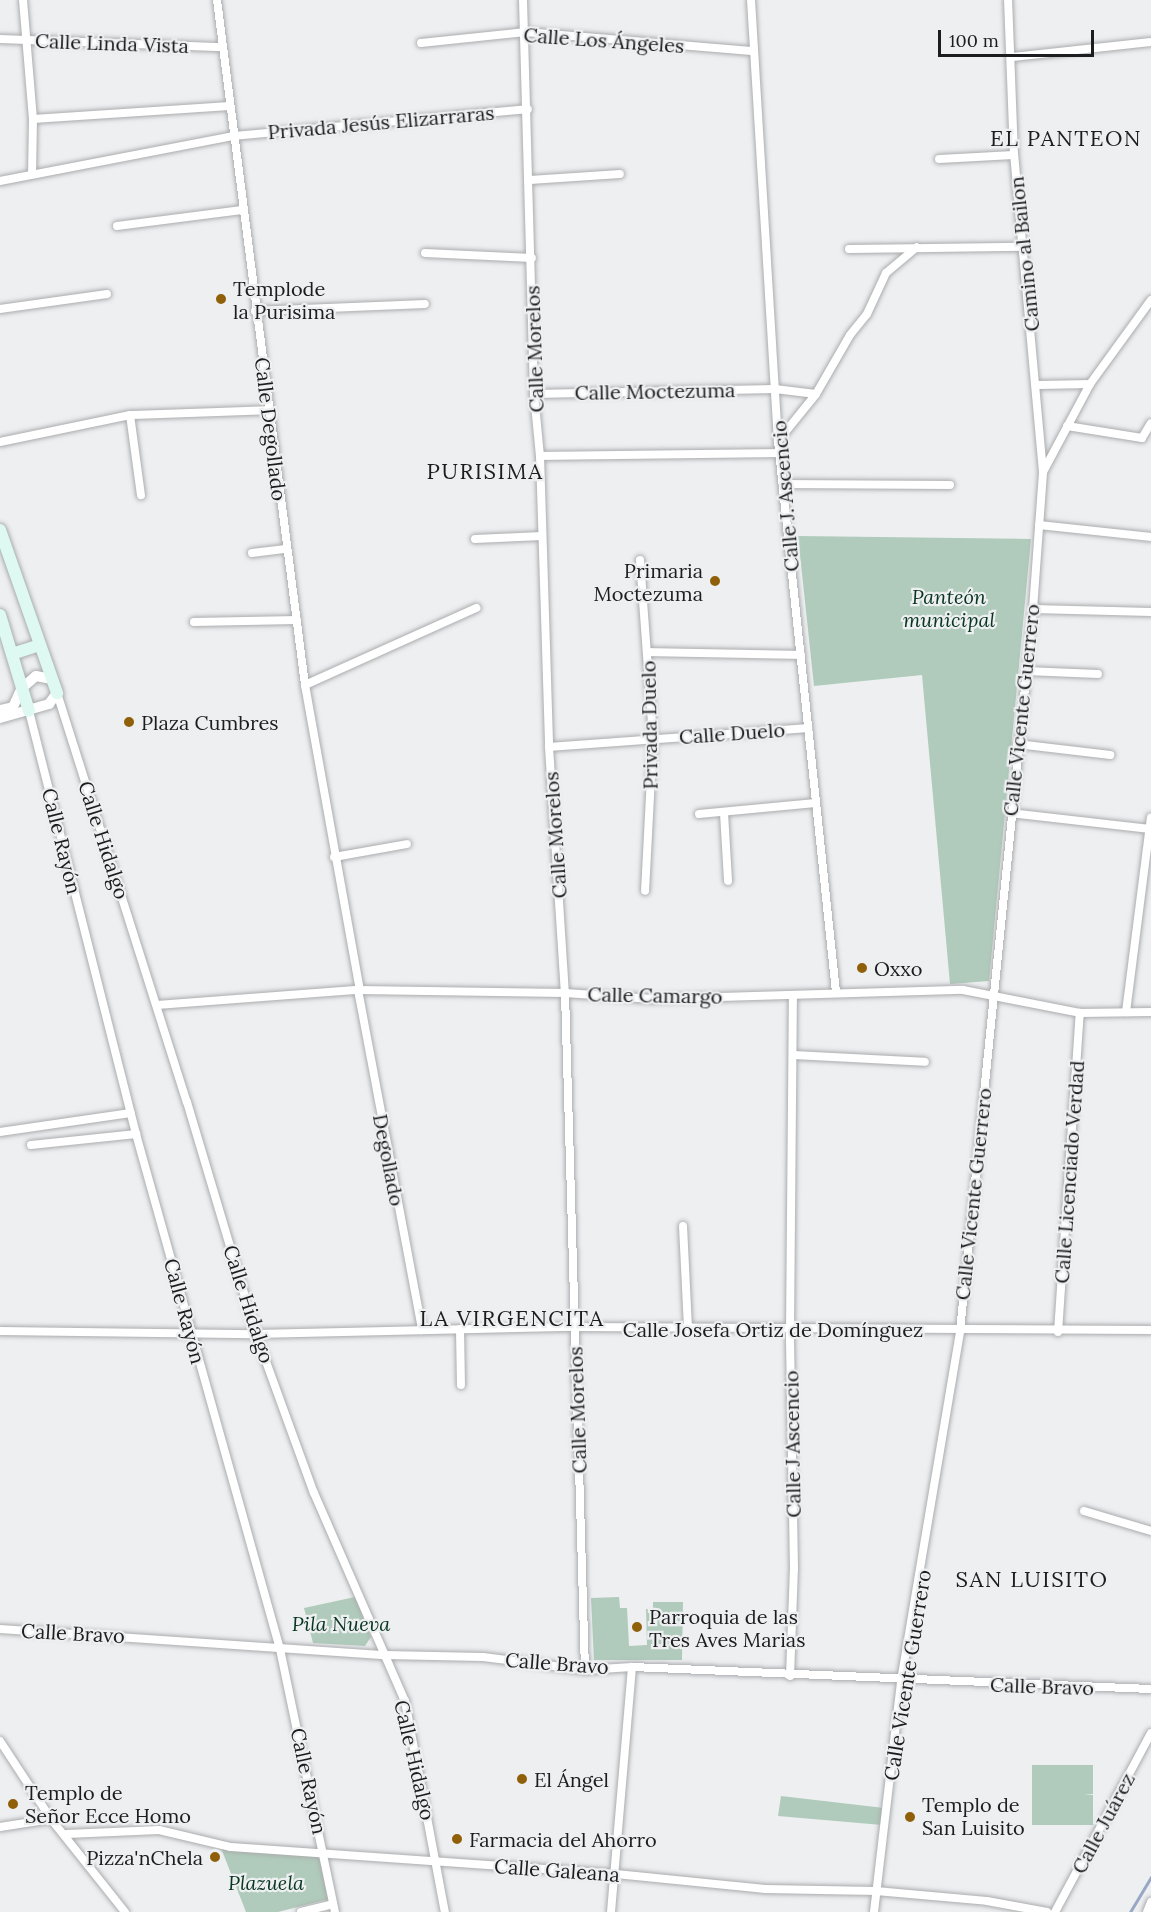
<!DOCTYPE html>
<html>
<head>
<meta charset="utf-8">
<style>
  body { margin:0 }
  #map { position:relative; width:1151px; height:1912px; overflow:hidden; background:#edeff1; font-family:Lora,serif }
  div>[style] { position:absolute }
  .green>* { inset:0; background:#b0cbbb }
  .stream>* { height:3px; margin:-1.5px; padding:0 1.5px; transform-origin:1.5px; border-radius:1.5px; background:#98a7c5 }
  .roads { filter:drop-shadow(0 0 2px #abacae) drop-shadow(0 0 2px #abacae) }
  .minor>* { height:8px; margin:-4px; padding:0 4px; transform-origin:4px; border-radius:4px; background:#fff }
  .tertiary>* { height:10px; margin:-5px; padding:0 5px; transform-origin:5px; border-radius:5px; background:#fff }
  .secondary>* { height:12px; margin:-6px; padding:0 6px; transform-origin:6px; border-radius:6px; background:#ddf9f2 }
  .dots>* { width:16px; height:16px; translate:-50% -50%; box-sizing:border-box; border:3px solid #edeff1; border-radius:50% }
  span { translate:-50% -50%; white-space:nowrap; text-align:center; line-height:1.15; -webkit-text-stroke:4.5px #edeff1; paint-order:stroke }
  .street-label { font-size:20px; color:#1c1d1e }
  .poi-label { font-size:20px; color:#1c1d1e }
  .left { translate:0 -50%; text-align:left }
  .right { translate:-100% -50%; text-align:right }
  .park-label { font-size:20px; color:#073521; font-style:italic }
  .quarter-label { font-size:22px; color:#1c1d1e; letter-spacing:1.5px }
  .scale { position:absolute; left:938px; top:30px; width:156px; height:27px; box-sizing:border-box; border:3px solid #1c1d1e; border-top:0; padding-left:8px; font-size:18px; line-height:21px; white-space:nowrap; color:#1c1d1e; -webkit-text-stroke:4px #edeff1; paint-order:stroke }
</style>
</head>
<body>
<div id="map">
  <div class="green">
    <div style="clip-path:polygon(798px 536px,1031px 539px,989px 981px,950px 984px,922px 675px,814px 686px)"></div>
    <div style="clip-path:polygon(355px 1597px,371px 1637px,365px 1646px,313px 1643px,304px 1608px)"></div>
    <div style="clip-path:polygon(619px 1597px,620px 1608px,627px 1608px,629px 1646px,647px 1645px,646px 1609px,653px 1609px,653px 1602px,683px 1602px,682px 1660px,594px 1660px,591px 1598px)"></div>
    <div style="clip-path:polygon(1032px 1765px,1093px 1765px,1093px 1794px,1084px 1795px,1093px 1795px,1093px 1825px,1032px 1825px)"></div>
    <div style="clip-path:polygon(781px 1796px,884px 1808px,882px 1825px,778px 1816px)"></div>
    <div style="clip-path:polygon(221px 1848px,324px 1856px,329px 1899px,278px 1912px,246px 1912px)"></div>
  </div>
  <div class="stream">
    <div style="left:1130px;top:1912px;width:41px;rotate:-59deg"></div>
  </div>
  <div class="roads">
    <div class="minor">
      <div style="left:23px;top:0;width:119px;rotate:85.2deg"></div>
      <div style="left:33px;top:119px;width:55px;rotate:91deg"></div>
      <div style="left:217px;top:0;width:691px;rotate:82.68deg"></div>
      <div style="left:305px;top:685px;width:310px;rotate:79.8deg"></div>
      <div style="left:523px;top:0;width:394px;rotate:88.4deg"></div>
      <div style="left:534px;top:394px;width:62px;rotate:84.5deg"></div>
      <div style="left:540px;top:456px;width:291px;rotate:88.2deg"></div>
      <div style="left:549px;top:747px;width:247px;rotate:86.3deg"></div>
      <div style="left:565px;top:993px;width:677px;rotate:88.31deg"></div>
      <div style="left:751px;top:0;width:442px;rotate:86.5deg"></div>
      <div style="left:778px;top:441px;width:554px;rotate:83.99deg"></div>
      <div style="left:0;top:39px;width:223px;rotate:2.1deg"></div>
      <div style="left:421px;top:43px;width:105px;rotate:-6deg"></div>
      <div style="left:525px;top:32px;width:227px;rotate:4.8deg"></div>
      <div style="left:1012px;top:57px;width:140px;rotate:-6.2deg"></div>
      <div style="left:33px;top:119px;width:197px;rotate:-3.8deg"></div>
      <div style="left:939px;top:159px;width:75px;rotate:-3.1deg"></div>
      <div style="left:530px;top:180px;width:90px;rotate:-3.8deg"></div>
      <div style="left:0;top:181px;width:237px;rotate:-10.9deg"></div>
      <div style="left:233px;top:136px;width:296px;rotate:-5.2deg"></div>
      <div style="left:117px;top:226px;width:126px;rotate:-7.3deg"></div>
      <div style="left:849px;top:249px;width:175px;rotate:-0.7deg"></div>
      <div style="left:425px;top:253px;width:107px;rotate:2.7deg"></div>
      <div style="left:0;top:309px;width:108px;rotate:-8deg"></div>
      <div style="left:255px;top:311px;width:170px;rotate:-2.4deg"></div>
      <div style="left:1037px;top:385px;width:53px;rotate:-1.1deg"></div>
      <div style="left:534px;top:394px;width:241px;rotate:-1.2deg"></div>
      <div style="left:775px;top:389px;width:41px;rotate:7deg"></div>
      <div style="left:130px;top:415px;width:81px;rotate:82.2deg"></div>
      <div style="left:1067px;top:426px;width:76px;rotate:9.1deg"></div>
      <div style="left:1142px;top:438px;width:17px;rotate:-59deg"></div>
      <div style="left:778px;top:441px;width:60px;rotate:-51deg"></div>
      <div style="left:816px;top:394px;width:68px;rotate:-60deg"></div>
      <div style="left:850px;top:335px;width:27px;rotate:-51deg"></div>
      <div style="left:867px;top:314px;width:45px;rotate:-65.1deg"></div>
      <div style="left:886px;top:273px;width:40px;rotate:-40deg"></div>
      <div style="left:0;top:442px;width:133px;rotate:-11.7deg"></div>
      <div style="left:130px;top:415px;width:140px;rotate:-2deg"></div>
      <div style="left:540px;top:456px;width:239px;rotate:-0.7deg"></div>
      <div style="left:1043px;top:472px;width:100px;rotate:-61.9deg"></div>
      <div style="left:1090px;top:384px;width:104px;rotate:-54deg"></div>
      <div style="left:783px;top:484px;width:167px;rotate:0.3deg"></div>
      <div style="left:1039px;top:525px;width:113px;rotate:6.1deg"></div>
      <div style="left:475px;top:539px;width:67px;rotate:-2.6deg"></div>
      <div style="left:252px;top:553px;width:34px;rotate:-7deg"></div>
      <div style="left:640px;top:560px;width:179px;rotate:85.8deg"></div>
      <div style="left:653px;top:739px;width:152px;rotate:93deg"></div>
      <div style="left:1033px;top:609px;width:118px;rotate:1.5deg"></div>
      <div style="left:194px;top:622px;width:103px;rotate:-1.1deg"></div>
      <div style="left:648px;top:652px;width:153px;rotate:1.1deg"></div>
      <div style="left:1026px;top:671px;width:72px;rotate:2.4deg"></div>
      <div style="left:305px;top:685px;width:188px;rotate:-24.2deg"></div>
      <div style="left:57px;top:693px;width:429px;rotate:72.4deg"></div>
      <div style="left:187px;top:1102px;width:242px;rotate:73.4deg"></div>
      <div style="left:256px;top:1334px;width:169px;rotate:70deg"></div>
      <div style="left:314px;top:1493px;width:227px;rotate:66.4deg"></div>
      <div style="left:405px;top:1701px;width:215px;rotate:79.3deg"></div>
      <div style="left:29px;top:711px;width:436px;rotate:75.8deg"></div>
      <div style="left:136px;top:1134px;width:535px;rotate:74.38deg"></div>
      <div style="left:280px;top:1649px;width:269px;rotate:78.2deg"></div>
      <div style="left:1017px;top:744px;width:94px;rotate:6.7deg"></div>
      <div style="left:549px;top:747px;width:260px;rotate:-4.2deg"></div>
      <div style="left:724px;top:813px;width:68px;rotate:86.6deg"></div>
      <div style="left:1010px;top:813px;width:141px;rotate:6.5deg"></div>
      <div style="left:699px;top:814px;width:117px;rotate:-5.4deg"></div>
      <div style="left:334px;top:857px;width:74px;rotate:-10.1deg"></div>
      <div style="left:358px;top:990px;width:346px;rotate:79.3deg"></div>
      <div style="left:157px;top:1005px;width:202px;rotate:-4.3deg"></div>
      <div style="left:358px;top:990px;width:207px;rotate:0.8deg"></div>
      <div style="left:565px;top:993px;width:88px;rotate:3.9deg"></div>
      <div style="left:653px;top:999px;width:310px;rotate:-1.7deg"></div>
      <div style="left:963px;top:990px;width:119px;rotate:11.1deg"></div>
      <div style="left:1080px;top:1013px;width:71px;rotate:-0.8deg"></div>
      <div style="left:1126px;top:1012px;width:196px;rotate:-82.7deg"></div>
      <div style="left:793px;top:1055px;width:132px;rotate:3deg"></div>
      <div style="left:0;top:1132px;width:132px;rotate:-8.3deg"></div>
      <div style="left:31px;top:1145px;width:106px;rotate:-6deg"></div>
      <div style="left:683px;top:1226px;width:104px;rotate:87.2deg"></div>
      <div style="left:460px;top:1329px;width:56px;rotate:89deg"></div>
      <div style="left:0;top:1331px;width:256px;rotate:0.7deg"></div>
      <div style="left:256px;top:1334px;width:318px;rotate:-1.3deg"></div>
      <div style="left:574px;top:1327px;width:577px;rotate:0.3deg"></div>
      <div style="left:1058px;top:1332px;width:320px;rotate:-86.1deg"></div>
      <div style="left:1084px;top:1511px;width:70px;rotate:16.6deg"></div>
      <div style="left:0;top:1629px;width:386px;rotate:3.9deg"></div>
      <div style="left:385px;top:1655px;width:98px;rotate:1.2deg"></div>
      <div style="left:483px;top:1657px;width:103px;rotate:7.3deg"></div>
      <div style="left:585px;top:1670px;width:47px;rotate:-3.7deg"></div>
      <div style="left:632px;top:1667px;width:519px;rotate:2.43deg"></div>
      <div style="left:790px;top:1676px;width:107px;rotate:-87.9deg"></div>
      <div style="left:794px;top:1569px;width:239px;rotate:-91deg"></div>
      <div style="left:790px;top:1330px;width:335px;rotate:-89.5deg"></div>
      <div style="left:0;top:1741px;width:93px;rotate:56.8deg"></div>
      <div style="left:51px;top:1819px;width:119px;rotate:51.5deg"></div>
      <div style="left:0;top:1827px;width:52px;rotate:-8.9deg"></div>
      <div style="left:67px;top:1834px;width:92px;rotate:-2.5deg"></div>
      <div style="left:159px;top:1830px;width:74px;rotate:13.3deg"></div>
      <div style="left:231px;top:1847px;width:386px;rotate:4deg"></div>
      <div style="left:616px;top:1874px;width:150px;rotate:5.7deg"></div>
      <div style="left:765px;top:1889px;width:111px;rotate:1deg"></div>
      <div style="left:876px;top:1891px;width:111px;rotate:5.1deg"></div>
      <div style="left:987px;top:1901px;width:61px;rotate:10.4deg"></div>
      <div style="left:301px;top:1912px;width:33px;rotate:-14deg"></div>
      <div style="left:611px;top:1912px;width:246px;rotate:-85.1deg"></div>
      <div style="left:874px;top:1912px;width:233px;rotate:-83.3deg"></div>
      <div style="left:901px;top:1681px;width:355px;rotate:-80.4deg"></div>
      <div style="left:960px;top:1331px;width:726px;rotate:-84.23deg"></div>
      <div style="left:1033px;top:609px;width:137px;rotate:-85.8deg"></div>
      <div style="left:1043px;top:472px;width:318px;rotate:-95.2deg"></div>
      <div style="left:1014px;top:155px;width:155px;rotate:-92.2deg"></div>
      <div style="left:1055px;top:1912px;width:203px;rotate:-61.8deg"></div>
      <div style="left:1147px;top:1912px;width:11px;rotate:-68deg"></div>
    </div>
    <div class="tertiary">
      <div style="left:0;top:710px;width:13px;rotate:-13deg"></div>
      <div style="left:13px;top:707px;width:21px;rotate:-65deg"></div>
      <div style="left:22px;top:688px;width:18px;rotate:-41deg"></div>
      <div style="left:36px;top:676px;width:16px;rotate:11deg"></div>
      <div style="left:0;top:718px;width:51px;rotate:-15.9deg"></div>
      <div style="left:49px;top:704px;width:14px;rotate:-54deg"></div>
    </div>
    <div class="secondary">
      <div style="left:0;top:530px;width:173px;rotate:70.7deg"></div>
      <div style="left:0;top:615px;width:100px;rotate:73.2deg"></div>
      <div style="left:12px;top:654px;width:28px;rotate:-18deg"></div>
    </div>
  </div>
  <div class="dots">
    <div style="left:221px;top:299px;background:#8f6009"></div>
    <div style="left:715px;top:581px;background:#8f6009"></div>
    <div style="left:129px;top:722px;background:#8f6009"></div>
    <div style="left:862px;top:968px;background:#8f6009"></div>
    <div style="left:637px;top:1627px;background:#8f6009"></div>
    <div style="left:522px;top:1779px;background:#8f6009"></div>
    <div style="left:13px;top:1804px;background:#8f6009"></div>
    <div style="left:910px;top:1817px;background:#8f6009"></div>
    <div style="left:457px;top:1839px;background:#8f6009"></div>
    <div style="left:215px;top:1857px;background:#8f6009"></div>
  </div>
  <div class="street-label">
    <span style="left:604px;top:40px;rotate:4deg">Calle Los Ángeles</span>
    <span style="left:112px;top:43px;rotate:2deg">Calle Linda Vista</span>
    <span style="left:381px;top:122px;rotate:-5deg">Privada Jesús Elizarraras</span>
    <span style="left:1024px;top:254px;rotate:-96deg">Camino al Bailon</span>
    <span style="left:534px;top:349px;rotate:-92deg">Calle Morelos</span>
    <span style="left:655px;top:391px;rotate:-1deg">Calle Moctezuma</span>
    <span style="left:271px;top:429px;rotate:83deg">Calle Degollado</span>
    <span style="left:785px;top:496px;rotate:-95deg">Calle J. Ascencio</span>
    <span style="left:1021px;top:710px;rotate:-84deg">Calle Vicente Guerrero</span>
    <span style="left:649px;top:725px;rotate:-91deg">Privada Duelo</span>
    <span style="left:732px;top:733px;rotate:-4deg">Calle Duelo</span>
    <span style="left:555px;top:835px;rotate:-94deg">Calle Morelos</span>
    <span style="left:104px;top:840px;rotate:72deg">Calle Hidalgo</span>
    <span style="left:62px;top:841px;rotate:76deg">Calle Rayón</span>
    <span style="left:655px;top:995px;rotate:1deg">Calle Camargo</span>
    <span style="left:389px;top:1160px;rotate:79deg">Degollado</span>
    <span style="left:1069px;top:1172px;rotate:-86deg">Calle Licenciado Verdad</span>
    <span style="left:973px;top:1194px;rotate:-84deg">Calle Vicente Guerrero</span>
    <span style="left:249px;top:1304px;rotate:72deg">Calle Hidalgo</span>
    <span style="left:185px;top:1311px;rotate:75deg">Calle Rayón</span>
    <span style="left:773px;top:1329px">Calle Josefa Ortiz de Domínguez</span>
    <span style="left:577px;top:1410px;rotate:-92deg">Calle Morelos</span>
    <span style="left:792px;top:1444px;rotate:-91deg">Calle J Ascencio</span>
    <span style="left:73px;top:1633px;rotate:3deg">Calle Bravo</span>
    <span style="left:557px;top:1663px;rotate:4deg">Calle Bravo</span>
    <span style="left:907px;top:1675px;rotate:-81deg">Calle Vicente Guerrero</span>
    <span style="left:1042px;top:1686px;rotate:2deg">Calle Bravo</span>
    <span style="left:415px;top:1760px;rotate:77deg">Calle Hidalgo</span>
    <span style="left:309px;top:1781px;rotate:78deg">Calle Rayón</span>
    <span style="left:1103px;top:1823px;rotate:-62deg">Calle Juárez</span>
    <span style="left:557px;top:1870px;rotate:4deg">Calle Galeana</span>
  </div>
  <div class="poi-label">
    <span class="left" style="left:233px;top:300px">Templode<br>la Purisima</span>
    <span class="right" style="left:703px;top:582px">Primaria<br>Moctezuma</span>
    <span class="left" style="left:141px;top:722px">Plaza Cumbres</span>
    <span class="left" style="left:874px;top:968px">Oxxo</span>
    <span class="left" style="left:649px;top:1628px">Parroquia de las<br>Tres Aves Marias</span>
    <span class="left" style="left:534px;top:1779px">El Ángel</span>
    <span class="left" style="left:25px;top:1804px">Templo de<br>Señor Ecce Homo</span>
    <span class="left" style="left:922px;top:1816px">Templo de<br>San Luisito</span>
    <span class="left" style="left:469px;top:1839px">Farmacia del Ahorro</span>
    <span class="right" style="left:203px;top:1857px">Pizza'nChela</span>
  </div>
  <div class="park-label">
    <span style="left:949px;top:608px">Panteón<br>municipal</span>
    <span style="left:341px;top:1623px">Pila Nueva</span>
    <span style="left:266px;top:1882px">Plazuela</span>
  </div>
  <div class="quarter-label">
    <span style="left:1066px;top:139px">EL PANTEON</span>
    <span style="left:485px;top:472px">PURISIMA</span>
    <span style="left:512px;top:1319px">LA VIRGENCITA</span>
    <span style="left:1032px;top:1580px">SAN LUISITO</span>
  </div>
  <div class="scale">100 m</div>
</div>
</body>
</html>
